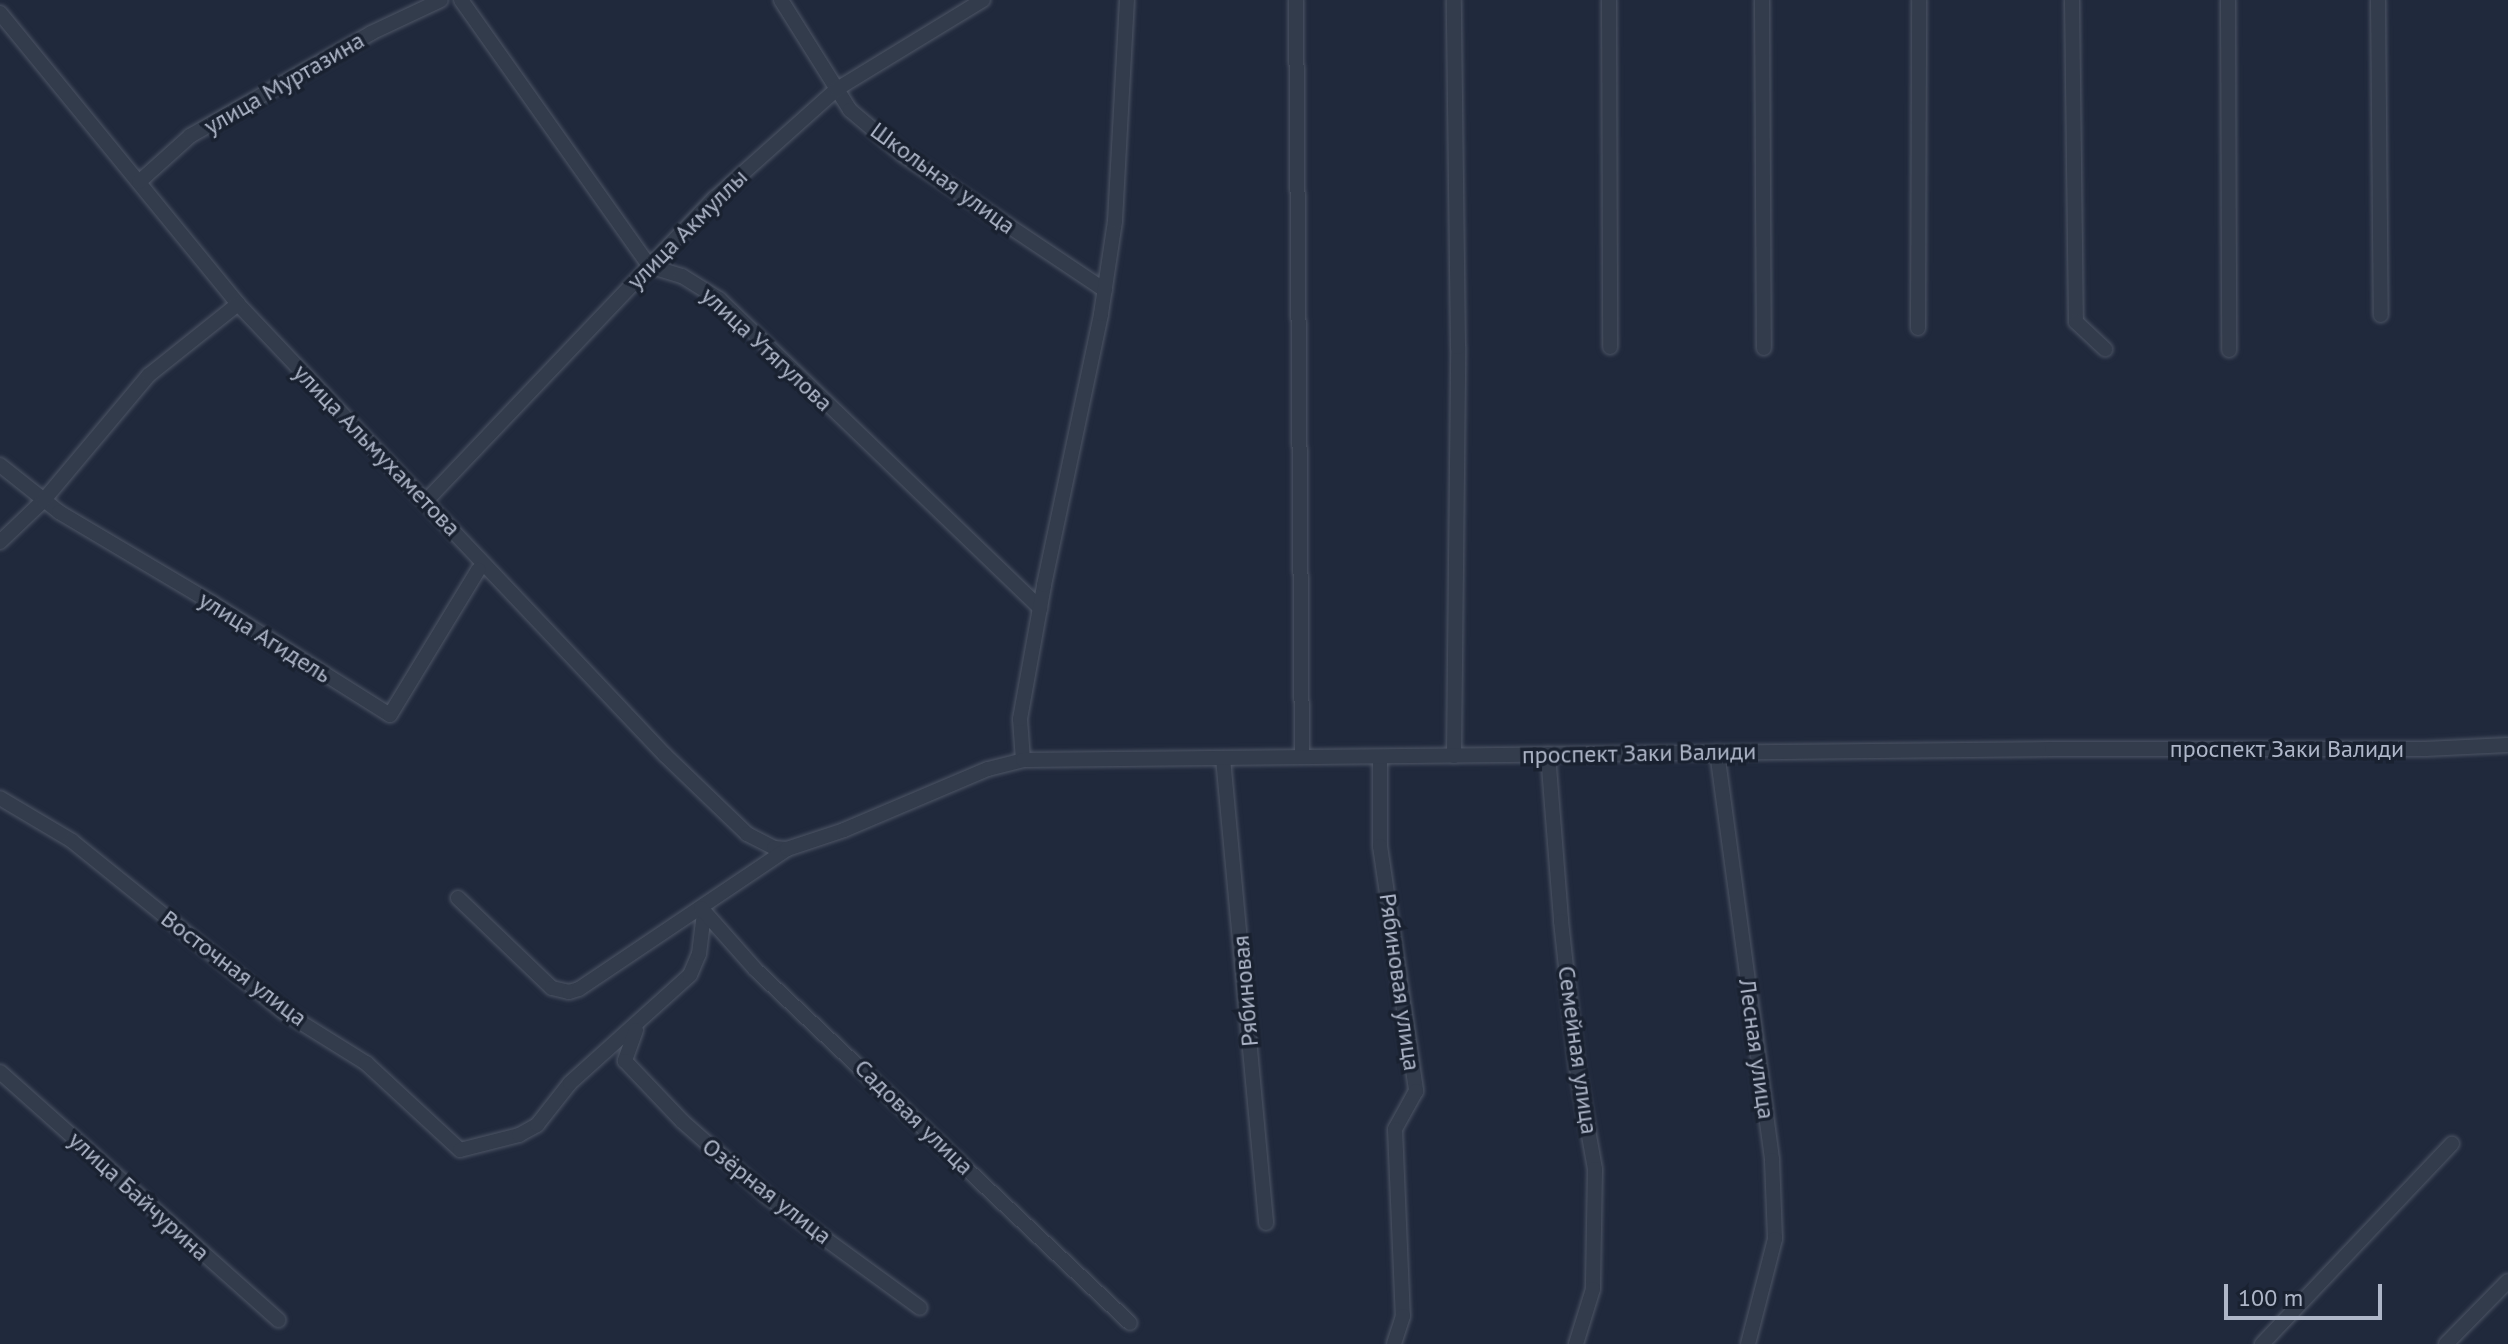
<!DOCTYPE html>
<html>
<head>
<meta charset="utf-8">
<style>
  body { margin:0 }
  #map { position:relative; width:2508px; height:1344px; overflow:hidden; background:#20293c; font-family:"PT Sans",sans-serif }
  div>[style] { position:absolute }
  .roads { filter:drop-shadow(0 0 2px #4e5666) drop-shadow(0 0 2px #4e5666) }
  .minor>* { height:14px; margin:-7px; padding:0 7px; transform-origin:7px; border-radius:7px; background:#333c4c }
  span { translate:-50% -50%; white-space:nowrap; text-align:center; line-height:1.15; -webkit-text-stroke:7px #192130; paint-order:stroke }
  .street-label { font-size:24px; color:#aeb6c8 }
  .scale { position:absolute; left:2224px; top:1284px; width:158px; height:36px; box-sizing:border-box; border:4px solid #aeb6c8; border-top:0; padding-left:10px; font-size:24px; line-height:28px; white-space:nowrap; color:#aeb6c8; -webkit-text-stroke:6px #192130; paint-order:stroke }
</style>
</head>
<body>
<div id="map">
  <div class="roads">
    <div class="minor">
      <div style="left:461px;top:0;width:326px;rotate:54.7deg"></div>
      <div style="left:649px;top:266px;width:34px;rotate:17deg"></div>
      <div style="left:682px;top:276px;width:44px;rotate:31.9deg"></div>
      <div style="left:719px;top:299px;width:446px;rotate:43.9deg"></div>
      <div style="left:781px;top:0;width:130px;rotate:57.9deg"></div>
      <div style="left:850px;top:110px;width:70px;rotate:40.3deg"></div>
      <div style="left:903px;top:155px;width:243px;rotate:33.8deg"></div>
      <div style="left:1296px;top:0;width:757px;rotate:89.55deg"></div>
      <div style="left:1609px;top:0;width:347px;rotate:89.8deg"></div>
      <div style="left:1762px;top:0;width:348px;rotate:89.7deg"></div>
      <div style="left:2072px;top:0;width:322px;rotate:89.3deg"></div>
      <div style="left:2076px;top:322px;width:40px;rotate:43deg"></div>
      <div style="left:2228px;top:0;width:350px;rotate:89.8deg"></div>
      <div style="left:2378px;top:0;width:315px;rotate:89.5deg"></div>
      <div style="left:0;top:13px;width:376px;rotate:50.7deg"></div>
      <div style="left:238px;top:304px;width:621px;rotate:46.57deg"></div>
      <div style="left:665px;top:755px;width:114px;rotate:43.9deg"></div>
      <div style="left:747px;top:834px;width:30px;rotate:27deg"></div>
      <div style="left:774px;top:848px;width:13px;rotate:4deg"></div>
      <div style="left:139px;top:182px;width:69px;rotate:-42deg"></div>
      <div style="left:190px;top:136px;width:208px;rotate:-29.6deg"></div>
      <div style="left:371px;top:33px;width:77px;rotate:-25.2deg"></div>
      <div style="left:1918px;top:328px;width:328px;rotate:-89.8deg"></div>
      <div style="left:0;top:465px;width:75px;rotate:38.5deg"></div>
      <div style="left:59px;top:512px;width:178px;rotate:30.7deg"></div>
      <div style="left:212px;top:603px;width:210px;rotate:32.2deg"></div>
      <div style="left:390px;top:715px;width:170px;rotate:-58.7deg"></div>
      <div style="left:426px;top:501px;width:419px;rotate:-46.4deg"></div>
      <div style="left:715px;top:198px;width:164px;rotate:-41.8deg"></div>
      <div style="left:837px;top:89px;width:171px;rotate:-31.4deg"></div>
      <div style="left:0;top:542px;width:61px;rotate:-43.7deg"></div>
      <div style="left:44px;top:500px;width:163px;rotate:-50deg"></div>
      <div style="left:149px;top:375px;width:114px;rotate:-38.6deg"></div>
      <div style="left:1717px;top:752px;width:412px;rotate:82.3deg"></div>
      <div style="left:1772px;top:1160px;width:79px;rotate:87.8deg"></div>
      <div style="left:1775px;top:1239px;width:108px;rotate:104.4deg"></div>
      <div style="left:1548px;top:754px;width:168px;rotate:85.5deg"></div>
      <div style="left:1561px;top:921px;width:148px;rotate:83.8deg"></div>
      <div style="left:1577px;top:1068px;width:103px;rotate:79.9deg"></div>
      <div style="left:1595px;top:1169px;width:120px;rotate:91deg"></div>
      <div style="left:1593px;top:1289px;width:58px;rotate:107.2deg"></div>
      <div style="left:1454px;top:756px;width:409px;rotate:-89.4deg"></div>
      <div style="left:1458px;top:347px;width:347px;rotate:-90.7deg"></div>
      <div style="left:1380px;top:757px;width:89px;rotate:90deg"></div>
      <div style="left:1380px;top:846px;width:248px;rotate:81.6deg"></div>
      <div style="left:1416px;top:1091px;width:43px;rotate:118.9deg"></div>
      <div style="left:1395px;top:1129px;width:187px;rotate:87.6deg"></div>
      <div style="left:1403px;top:1316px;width:29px;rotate:108deg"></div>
      <div style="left:1223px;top:758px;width:467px;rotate:84.7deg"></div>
      <div style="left:1023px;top:760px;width:41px;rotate:-94.2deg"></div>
      <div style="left:1020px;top:719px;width:136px;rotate:-79.8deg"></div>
      <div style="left:1044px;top:585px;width:277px;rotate:-78.1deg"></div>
      <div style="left:1101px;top:314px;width:94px;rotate:-81.4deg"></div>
      <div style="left:1115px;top:221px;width:221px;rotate:-86.9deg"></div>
      <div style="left:0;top:798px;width:84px;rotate:30.8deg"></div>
      <div style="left:72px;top:841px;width:272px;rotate:38.9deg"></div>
      <div style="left:284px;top:1012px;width:97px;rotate:31.9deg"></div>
      <div style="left:366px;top:1063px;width:128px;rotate:42.8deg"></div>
      <div style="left:460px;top:1150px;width:61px;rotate:-14.3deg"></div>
      <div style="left:519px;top:1135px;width:21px;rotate:-29deg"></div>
      <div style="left:537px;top:1125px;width:53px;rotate:-51.8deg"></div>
      <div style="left:570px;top:1083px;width:161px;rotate:-42deg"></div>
      <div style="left:690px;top:975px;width:23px;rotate:-67deg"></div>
      <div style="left:699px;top:954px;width:41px;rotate:-83deg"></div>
      <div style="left:458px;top:898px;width:130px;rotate:43.8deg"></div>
      <div style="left:552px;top:988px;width:17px;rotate:13deg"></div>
      <div style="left:569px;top:992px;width:10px;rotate:-17deg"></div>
      <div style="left:579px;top:989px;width:251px;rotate:-33.9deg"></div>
      <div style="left:787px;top:849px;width:60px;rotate:-18.4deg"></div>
      <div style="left:844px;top:830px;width:156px;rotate:-23deg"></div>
      <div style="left:988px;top:769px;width:36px;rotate:-14deg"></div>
      <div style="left:1023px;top:760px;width:1029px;rotate:-0.61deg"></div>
      <div style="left:2052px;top:749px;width:373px"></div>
      <div style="left:2425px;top:749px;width:83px;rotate:-2.8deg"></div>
      <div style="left:701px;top:908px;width:83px;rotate:48.4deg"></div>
      <div style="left:756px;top:970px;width:514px;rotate:43.35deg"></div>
      <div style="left:636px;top:1030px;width:33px;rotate:110deg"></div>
      <div style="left:625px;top:1061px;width:84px;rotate:46.4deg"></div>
      <div style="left:683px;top:1122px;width:113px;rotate:41.4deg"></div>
      <div style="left:768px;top:1197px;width:188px;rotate:36.1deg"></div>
      <div style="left:0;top:1072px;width:373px;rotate:41.7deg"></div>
      <div style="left:2262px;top:1344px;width:276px;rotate:-46.5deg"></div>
      <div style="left:2446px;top:1344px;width:88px;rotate:-45.5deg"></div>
    </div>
  </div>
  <div class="street-label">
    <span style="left:284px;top:83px;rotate:-30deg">улица Муртазина</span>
    <span style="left:943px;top:178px;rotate:36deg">Школьная улица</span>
    <span style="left:687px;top:229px;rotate:-45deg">улица Акмуллы</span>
    <span style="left:767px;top:349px;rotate:43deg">улица Утягулова</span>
    <span style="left:377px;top:450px;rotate:46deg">улица Альмухаметова</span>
    <span style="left:265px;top:637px;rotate:32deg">улица Агидель</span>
    <span style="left:2287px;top:749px">проспект Заки Валиди</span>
    <span style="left:1639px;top:753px;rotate:-1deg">проспект Заки Валиди</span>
    <span style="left:234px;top:968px;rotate:37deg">Восточная улица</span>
    <span style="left:1400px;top:982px;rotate:82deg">Рябиновая улица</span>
    <span style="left:1245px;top:991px;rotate:-95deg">Рябиновая</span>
    <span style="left:1757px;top:1049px;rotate:82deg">Лесная улица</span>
    <span style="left:1578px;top:1050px;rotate:82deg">Семейная улица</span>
    <span style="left:914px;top:1117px;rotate:44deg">Садовая улица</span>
    <span style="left:767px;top:1191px;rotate:38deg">Озёрная улица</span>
    <span style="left:139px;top:1196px;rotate:42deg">улица Байчурина</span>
  </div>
  <div class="scale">100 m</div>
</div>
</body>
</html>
